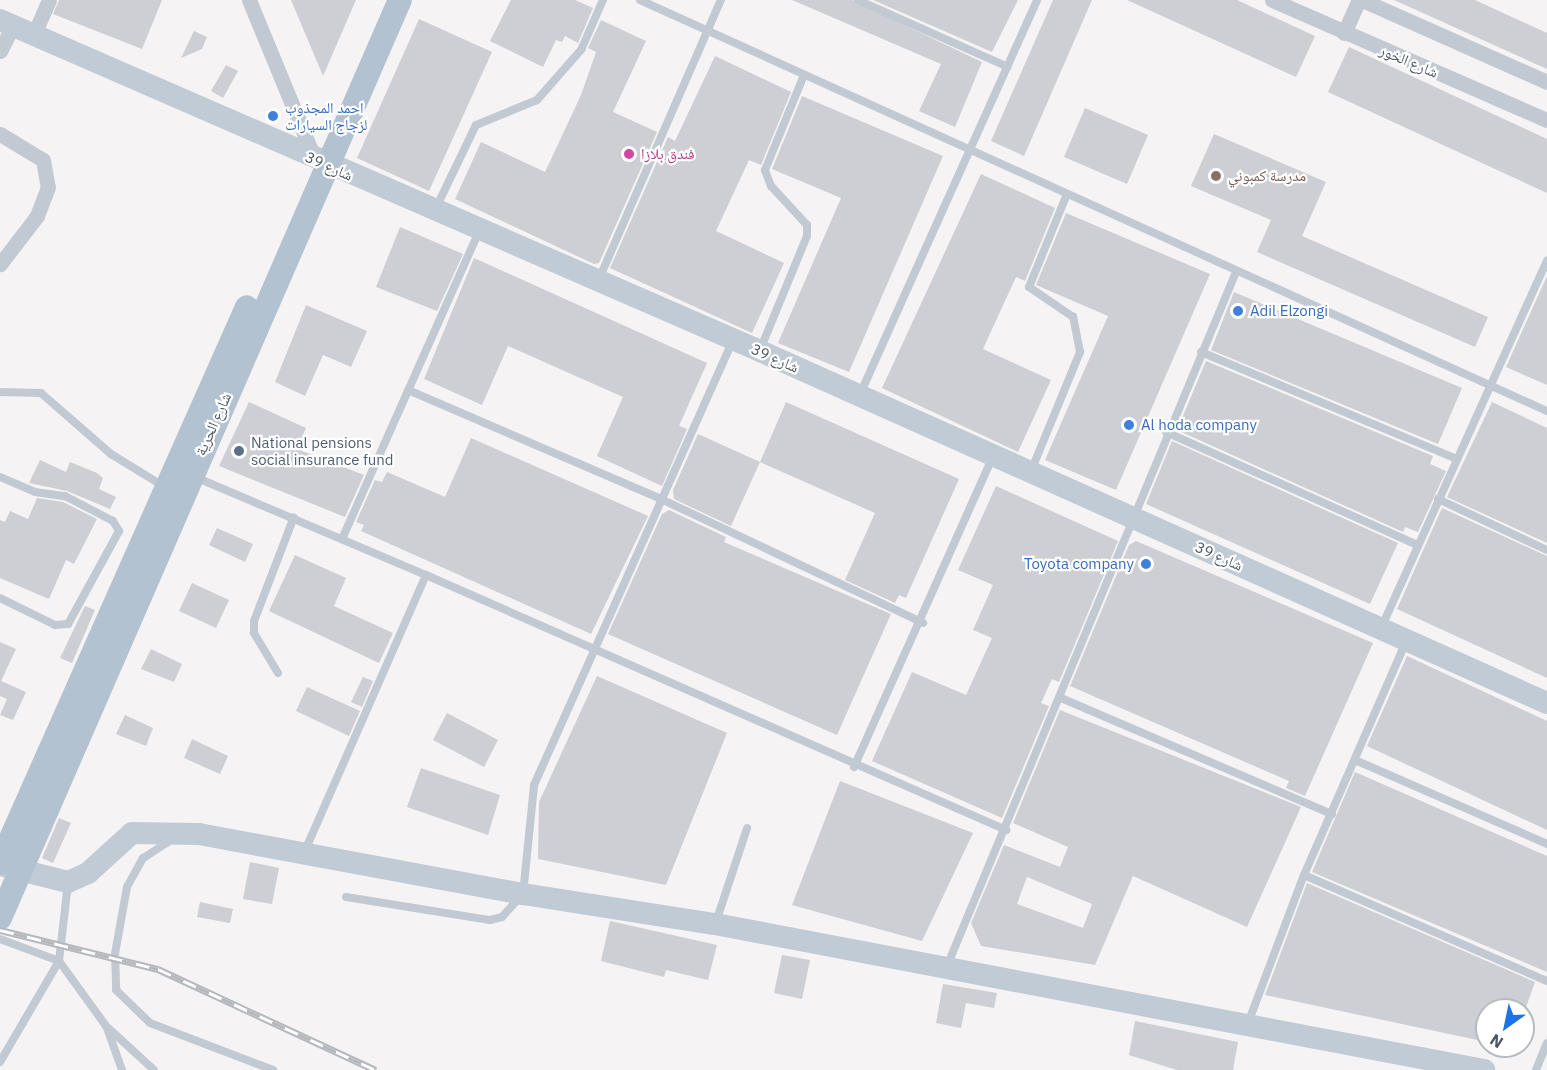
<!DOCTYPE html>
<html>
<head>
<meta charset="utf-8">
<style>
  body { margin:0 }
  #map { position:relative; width:1547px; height:1070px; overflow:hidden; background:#f5f3f3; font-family:"IBM Plex Sans","Noto Naskh Arabic",sans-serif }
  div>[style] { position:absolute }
  .building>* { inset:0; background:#cdcfd5 }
  .lane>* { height:8px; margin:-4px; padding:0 4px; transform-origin:4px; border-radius:4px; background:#c1cad2 }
  .street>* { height:15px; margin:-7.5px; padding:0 7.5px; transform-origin:7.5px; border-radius:7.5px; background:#c1cad2 }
  .secondary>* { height:22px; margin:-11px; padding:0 11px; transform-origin:11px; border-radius:11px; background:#c1cbd6 }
  .primary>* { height:24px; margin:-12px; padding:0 12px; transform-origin:12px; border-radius:12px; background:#b3c2d1 }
  .rail>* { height:7px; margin-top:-3.5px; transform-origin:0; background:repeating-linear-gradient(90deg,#fff 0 14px,#b5b8bd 0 28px); box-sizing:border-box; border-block:2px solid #b5b8bd }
  .dots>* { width:16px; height:16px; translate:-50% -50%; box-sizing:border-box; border:3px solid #fff; border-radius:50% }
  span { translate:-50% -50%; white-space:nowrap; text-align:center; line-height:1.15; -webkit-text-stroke:4.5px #fff; paint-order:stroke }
  .street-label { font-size:15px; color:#4a5661 }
  .shop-label { font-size:15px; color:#366cbe }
  .left { translate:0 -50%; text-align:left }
  .right { translate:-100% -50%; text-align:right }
  .hotel-label { font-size:15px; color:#b23c85 }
  .education-label { font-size:15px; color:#785e54 }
  .service-label { font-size:15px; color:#4e5e75 }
  .north { position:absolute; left:1475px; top:998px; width:60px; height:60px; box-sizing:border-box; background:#fff; border:2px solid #b7bbc0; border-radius:50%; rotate:213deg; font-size:16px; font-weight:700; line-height:24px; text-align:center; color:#4a5661 }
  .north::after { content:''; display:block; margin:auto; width:21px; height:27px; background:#1a73e8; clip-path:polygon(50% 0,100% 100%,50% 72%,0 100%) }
</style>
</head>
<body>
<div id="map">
  <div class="building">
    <div style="clip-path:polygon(59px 0,162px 0,142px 49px,53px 14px)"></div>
    <div style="clip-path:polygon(291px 0,356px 0,323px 76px)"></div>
    <div style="clip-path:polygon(511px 0,575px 0,593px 8px,578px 43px,565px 36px,562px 42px,556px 40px,543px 67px,490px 41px)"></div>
    <div style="clip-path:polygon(792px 0,852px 0,982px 62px,955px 127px,919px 111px,941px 64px)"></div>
    <div style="clip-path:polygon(873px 0,1018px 0,992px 52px)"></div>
    <div style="clip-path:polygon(1053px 0,1092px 0,1024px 156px,991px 141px)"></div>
    <div style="clip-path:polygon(1127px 0,1237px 0,1315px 36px,1296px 77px)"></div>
    <div style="clip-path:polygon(1394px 0,1475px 0,1547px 33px,1547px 69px)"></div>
    <div style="clip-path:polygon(419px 19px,492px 52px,429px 191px,357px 158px)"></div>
    <div style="clip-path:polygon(601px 20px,646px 41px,613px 112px,657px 132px,599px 263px,594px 264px,455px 199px,481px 142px,545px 172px,581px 95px,596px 52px,588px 48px)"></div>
    <div style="clip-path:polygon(194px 31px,207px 37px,202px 49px,181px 58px)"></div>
    <div style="clip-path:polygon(1349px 47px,1547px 139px,1547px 193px,1328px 92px)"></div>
    <div style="clip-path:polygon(715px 56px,791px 92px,761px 165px,749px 160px,716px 231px,784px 263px,752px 333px,610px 268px,668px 137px,675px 141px)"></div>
    <div style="clip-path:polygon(226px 65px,238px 71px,223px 98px,211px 91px)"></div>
    <div style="clip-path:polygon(802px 96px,943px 156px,849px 372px,778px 343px,841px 198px,772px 169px)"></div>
    <div style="clip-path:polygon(1085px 108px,1148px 135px,1127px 184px,1064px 157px)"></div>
    <div style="clip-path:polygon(1214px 134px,1326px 182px,1302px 236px,1488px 317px,1475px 347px,1257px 252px,1271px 220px,1191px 186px)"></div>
    <div style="clip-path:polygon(981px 174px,1055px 208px,1025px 281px,1016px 277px,983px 349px,1051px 380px,1018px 452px,882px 388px)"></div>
    <div style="clip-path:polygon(1066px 213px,1210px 274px,1116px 490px,1045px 460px,1108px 316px,1036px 285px)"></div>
    <div style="clip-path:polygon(400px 227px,463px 254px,437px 311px,376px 287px)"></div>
    <div style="clip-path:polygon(474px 258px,707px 363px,679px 426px,687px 429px,662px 486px,597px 456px,623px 397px,508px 346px,482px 405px,424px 379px)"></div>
    <div style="clip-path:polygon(1547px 276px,1547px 385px,1506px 367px)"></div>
    <div style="clip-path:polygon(1234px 292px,1462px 388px,1438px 444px,1211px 350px)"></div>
    <div style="clip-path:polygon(306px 305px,367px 331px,351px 367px,323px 355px,305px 396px,275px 382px)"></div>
    <div style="clip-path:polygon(1206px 361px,1433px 456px,1430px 464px,1446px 471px,1418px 532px,1405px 527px,1403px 532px,1177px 430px)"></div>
    <div style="clip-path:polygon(249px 402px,306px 428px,297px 449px,364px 475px,345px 517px,219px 466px)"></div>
    <div style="clip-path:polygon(786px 402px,959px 479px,906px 598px,899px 595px,895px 603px,845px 580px,875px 513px,760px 462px)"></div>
    <div style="clip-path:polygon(1492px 402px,1547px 428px,1547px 543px,1447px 497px)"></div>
    <div style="clip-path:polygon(698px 434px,760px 462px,731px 526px,674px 499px,673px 490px)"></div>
    <div style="clip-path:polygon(471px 438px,648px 516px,591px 634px,361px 531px,364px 525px,356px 522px,375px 480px,382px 482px,387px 472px,445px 497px)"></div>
    <div style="clip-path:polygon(1172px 441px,1398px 543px,1370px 604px,1146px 504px)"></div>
    <div style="clip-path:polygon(40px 460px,66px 472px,70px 462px,97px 473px,103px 478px,99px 489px,116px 497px,110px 509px,67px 491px,29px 483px)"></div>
    <div style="clip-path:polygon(996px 486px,1118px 541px,1059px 682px,1052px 679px,1041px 703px,1049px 706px,1002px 818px,872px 761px,912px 672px,966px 695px,992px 638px,973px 630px,993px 585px,958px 570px)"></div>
    <div style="clip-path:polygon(37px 498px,63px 502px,97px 519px,74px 564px,66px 560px,49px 599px,0 578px,0 520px,5px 522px,10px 511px,28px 519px)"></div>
    <div style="clip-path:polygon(1442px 508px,1547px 556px,1547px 678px,1397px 609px)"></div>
    <div style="clip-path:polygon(669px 510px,726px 537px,724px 542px,891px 614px,837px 735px,608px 634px,662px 514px)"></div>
    <div style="clip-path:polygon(217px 528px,253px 544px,245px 562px,209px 545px)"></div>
    <div style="clip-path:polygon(1136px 541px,1373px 643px,1305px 796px,1286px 788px,1289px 781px,1070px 686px,1129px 545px)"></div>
    <div style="clip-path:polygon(295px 555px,346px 578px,334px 606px,393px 633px,379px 663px,269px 611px)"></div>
    <div style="clip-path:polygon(192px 583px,229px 600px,216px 628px,179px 611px)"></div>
    <div style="clip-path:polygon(85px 606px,95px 610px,72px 663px,60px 658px)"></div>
    <div style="clip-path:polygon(0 642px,16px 649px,1px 681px,26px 692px,13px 720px,0 715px,7px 699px,0 696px)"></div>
    <div style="clip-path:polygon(151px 649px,182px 664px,174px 682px,141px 669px)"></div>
    <div style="clip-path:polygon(1407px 656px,1547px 721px,1547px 830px,1367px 746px)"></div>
    <div style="clip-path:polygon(597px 676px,727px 733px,666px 885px,538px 859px,539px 802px)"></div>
    <div style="clip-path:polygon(363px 677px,373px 681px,362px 707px,351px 702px)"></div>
    <div style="clip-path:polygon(307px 687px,360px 711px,349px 736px,296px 711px)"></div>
    <div style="clip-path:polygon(evenodd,1060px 710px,1301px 807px,1247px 927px,1133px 876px,1095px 965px,981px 946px,971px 923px,1004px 845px,1060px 867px,1068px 847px,1013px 823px,1060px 710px,1027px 877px,1092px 904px,1083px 928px,1017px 904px,1027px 877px)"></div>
    <div style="clip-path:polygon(447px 713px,498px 740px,484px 767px,433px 740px)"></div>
    <div style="clip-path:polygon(125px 715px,153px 728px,146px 746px,116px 734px)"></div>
    <div style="clip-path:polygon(192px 739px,228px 756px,220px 774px,184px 758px)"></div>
    <div style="clip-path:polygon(421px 768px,500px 795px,488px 835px,407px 807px)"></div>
    <div style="clip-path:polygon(1355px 772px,1547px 856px,1547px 972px,1312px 872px)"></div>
    <div style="clip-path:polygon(840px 781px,973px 833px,922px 941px,792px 905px)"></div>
    <div style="clip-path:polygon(59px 818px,71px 823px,53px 863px,42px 858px)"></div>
    <div style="clip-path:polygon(250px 862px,279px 868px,272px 904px,243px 899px)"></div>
    <div style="clip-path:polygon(1307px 883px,1535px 982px,1525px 1010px,1487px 1010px,1487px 1042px,1265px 995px)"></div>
    <div style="clip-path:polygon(200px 902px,233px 909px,230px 923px,197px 917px)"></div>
    <div style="clip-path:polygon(610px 921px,717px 945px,708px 980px,666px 970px,664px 977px,601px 961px)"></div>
    <div style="clip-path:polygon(782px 955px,810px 960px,802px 999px,774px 993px)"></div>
    <div style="clip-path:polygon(943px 984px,997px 993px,994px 1008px,966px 1003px,961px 1028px,936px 1023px)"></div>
    <div style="clip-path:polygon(1135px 1021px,1238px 1042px,1233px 1070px,1177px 1070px,1129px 1055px)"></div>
  </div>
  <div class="lane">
    <div style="left:640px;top:0;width:996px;rotate:24.38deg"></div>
    <div style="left:858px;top:0;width:164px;rotate:24.1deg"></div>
    <div style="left:436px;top:208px;width:92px;rotate:-64.3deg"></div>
    <div style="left:476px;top:125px;width:66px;rotate:-22.3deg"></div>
    <div style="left:537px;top:100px;width:67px;rotate:-48.7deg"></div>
    <div style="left:581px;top:50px;width:55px;rotate:-66.3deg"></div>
    <div style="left:599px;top:279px;width:305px;rotate:-66.4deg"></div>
    <div style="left:760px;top:350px;width:123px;rotate:-67.6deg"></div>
    <div style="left:807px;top:236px;width:11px;rotate:-90deg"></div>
    <div style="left:807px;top:225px;width:53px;rotate:-132.7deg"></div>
    <div style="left:771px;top:186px;width:17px;rotate:-111deg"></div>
    <div style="left:765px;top:170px;width:103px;rotate:-67.7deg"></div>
    <div style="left:1201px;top:352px;width:277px;rotate:22.7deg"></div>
    <div style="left:408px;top:390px;width:275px;rotate:23.3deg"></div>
    <div style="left:661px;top:499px;width:290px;rotate:25.3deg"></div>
    <div style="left:0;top:392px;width:41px;rotate:1.4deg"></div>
    <div style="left:41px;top:393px;width:93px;rotate:41.1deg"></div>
    <div style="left:111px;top:454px;width:61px;rotate:31.6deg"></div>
    <div style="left:861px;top:392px;width:430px;rotate:-65.8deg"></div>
    <div style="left:1166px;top:432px;width:275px;rotate:24.2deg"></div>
    <div style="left:1031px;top:471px;width:129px;rotate:-67.6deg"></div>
    <div style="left:1080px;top:352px;width:36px;rotate:-101deg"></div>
    <div style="left:1073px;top:317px;width:53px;rotate:-145.7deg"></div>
    <div style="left:1029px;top:287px;width:100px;rotate:-67.8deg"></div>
    <div style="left:0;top:477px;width:38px;rotate:23deg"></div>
    <div style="left:35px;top:492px;width:30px;rotate:8deg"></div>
    <div style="left:65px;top:496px;width:54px;rotate:27.5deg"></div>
    <div style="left:113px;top:521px;width:12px;rotate:59deg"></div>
    <div style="left:119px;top:531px;width:106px;rotate:118.7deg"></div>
    <div style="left:68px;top:624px;width:13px;rotate:176deg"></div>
    <div style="left:55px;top:625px;width:61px;rotate:-153.9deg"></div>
    <div style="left:195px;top:477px;width:251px;rotate:23deg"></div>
    <div style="left:426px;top:575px;width:301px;rotate:113.7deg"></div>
    <div style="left:1438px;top:499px;width:120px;rotate:25.1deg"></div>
    <div style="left:342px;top:539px;width:336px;rotate:-66deg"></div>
    <div style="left:426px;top:575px;width:634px;rotate:23.73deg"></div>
    <div style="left:1382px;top:626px;width:401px;rotate:-65.7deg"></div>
    <div style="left:278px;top:673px;width:47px;rotate:-121deg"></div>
    <div style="left:254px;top:633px;width:12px;rotate:-90deg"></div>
    <div style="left:254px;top:621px;width:111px;rotate:-69deg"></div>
    <div style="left:1061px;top:698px;width:295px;rotate:23.2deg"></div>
    <div style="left:1355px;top:760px;width:210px;rotate:23.6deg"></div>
    <div style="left:854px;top:767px;width:338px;rotate:-65.9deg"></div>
    <div style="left:168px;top:842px;width:30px;rotate:147deg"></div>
    <div style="left:143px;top:858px;width:33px;rotate:119deg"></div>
    <div style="left:127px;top:887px;width:68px;rotate:100.2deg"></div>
    <div style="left:115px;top:954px;width:36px;rotate:88deg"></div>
    <div style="left:116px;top:990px;width:47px;rotate:44.1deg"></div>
    <div style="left:150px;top:1023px;width:132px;rotate:20.9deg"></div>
    <div style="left:1304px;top:875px;width:265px;rotate:23.6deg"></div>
    <div style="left:346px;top:897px;width:146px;rotate:9.1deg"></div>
    <div style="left:490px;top:920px;width:12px;rotate:-14deg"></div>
    <div style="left:502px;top:917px;width:31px;rotate:-48deg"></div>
    <div style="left:523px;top:894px;width:110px;rotate:-84.2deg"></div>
    <div style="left:534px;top:785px;width:487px;rotate:-65.9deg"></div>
    <div style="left:716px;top:922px;width:99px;rotate:-71.7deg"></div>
    <div style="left:0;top:939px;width:63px;rotate:20.4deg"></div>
    <div style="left:59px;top:961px;width:80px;rotate:54.1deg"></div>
    <div style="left:106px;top:1026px;width:65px;rotate:42.5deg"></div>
    <div style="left:947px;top:966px;width:752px;rotate:-67.39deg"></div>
    <div style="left:1248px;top:1023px;width:158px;rotate:-69.3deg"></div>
    <div style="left:1304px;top:875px;width:252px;rotate:-66.4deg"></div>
    <div style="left:107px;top:1028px;width:45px;rotate:70.3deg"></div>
    <div style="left:0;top:1062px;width:117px;rotate:-59.7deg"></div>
    <div style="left:59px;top:961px;width:79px;rotate:-83.4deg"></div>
    <div style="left:1536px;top:1070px;width:29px;rotate:-68deg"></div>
  </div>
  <div class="street">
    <div style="left:249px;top:0;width:173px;rotate:67.6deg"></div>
    <div style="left:1272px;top:0;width:300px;rotate:23.6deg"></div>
    <div style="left:1362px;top:0;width:202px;rotate:23.9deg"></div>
    <div style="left:1344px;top:33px;width:36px;rotate:-66deg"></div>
    <div style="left:33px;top:36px;width:39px;rotate:-66deg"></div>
    <div style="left:0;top:51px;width:28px;rotate:-63deg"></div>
    <div style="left:0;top:134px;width:50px;rotate:31.2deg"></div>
    <div style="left:43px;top:160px;width:27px;rotate:80deg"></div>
    <div style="left:48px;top:187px;width:31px;rotate:111deg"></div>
    <div style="left:37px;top:216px;width:61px;rotate:127.6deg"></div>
  </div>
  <div class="secondary">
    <div style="left:0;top:20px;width:829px;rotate:23.53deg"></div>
    <div style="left:760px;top:351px;width:862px;rotate:24.1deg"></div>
    <div style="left:4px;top:866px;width:66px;rotate:14deg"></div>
    <div style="left:68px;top:882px;width:22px;rotate:-24deg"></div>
    <div style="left:88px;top:873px;width:59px;rotate:-42.3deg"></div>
    <div style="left:132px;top:833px;width:67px;rotate:0.9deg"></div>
    <div style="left:199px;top:834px;width:330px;rotate:10.5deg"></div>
    <div style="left:523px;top:894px;width:194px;rotate:8.9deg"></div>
    <div style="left:715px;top:924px;width:783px;rotate:10.75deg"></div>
  </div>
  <div class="primary">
    <div style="left:0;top:863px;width:608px;rotate:-66.05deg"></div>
    <div style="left:0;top:918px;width:1001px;rotate:-66.46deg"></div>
  </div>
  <div class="rail">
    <div style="left:0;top:930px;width:163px;rotate:13.9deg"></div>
    <div style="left:158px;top:969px;width:240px;rotate:24.9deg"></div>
  </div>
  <div class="dots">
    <div style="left:273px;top:116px;background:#3f7fe0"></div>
    <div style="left:629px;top:154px;background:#d1479c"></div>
    <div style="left:1216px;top:176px;background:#8d6e63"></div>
    <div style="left:1238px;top:311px;background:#3f7fe0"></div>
    <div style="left:1129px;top:425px;background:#3f7fe0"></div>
    <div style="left:239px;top:451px;background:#5c6f8a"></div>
    <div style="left:1146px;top:564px;background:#3f7fe0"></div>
  </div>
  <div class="street-label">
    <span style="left:1409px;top:61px;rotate:23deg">شارع الخور</span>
    <span style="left:329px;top:166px;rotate:24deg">شارع 39</span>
    <span style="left:775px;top:358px;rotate:24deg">شارع 39</span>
    <span style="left:213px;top:424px;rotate:-66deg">شارع الحرية</span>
    <span style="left:1219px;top:556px;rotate:24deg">شارع 39</span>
  </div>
  <div class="shop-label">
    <span class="left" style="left:285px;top:116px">احمد المجذوب<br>لزجاج السيارات</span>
    <span class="left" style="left:1250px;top:311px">Adil Elzongi</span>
    <span class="left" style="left:1141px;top:425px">Al hoda company</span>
    <span class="right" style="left:1134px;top:564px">Toyota company</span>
  </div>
  <div class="hotel-label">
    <span class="left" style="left:641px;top:154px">فندق بلازا</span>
  </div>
  <div class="education-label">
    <span class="left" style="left:1228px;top:176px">مدرسة كمبوني</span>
  </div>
  <div class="service-label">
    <span class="left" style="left:251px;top:451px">National pensions<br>social insurance fund</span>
  </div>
  <div class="north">N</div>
</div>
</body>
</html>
